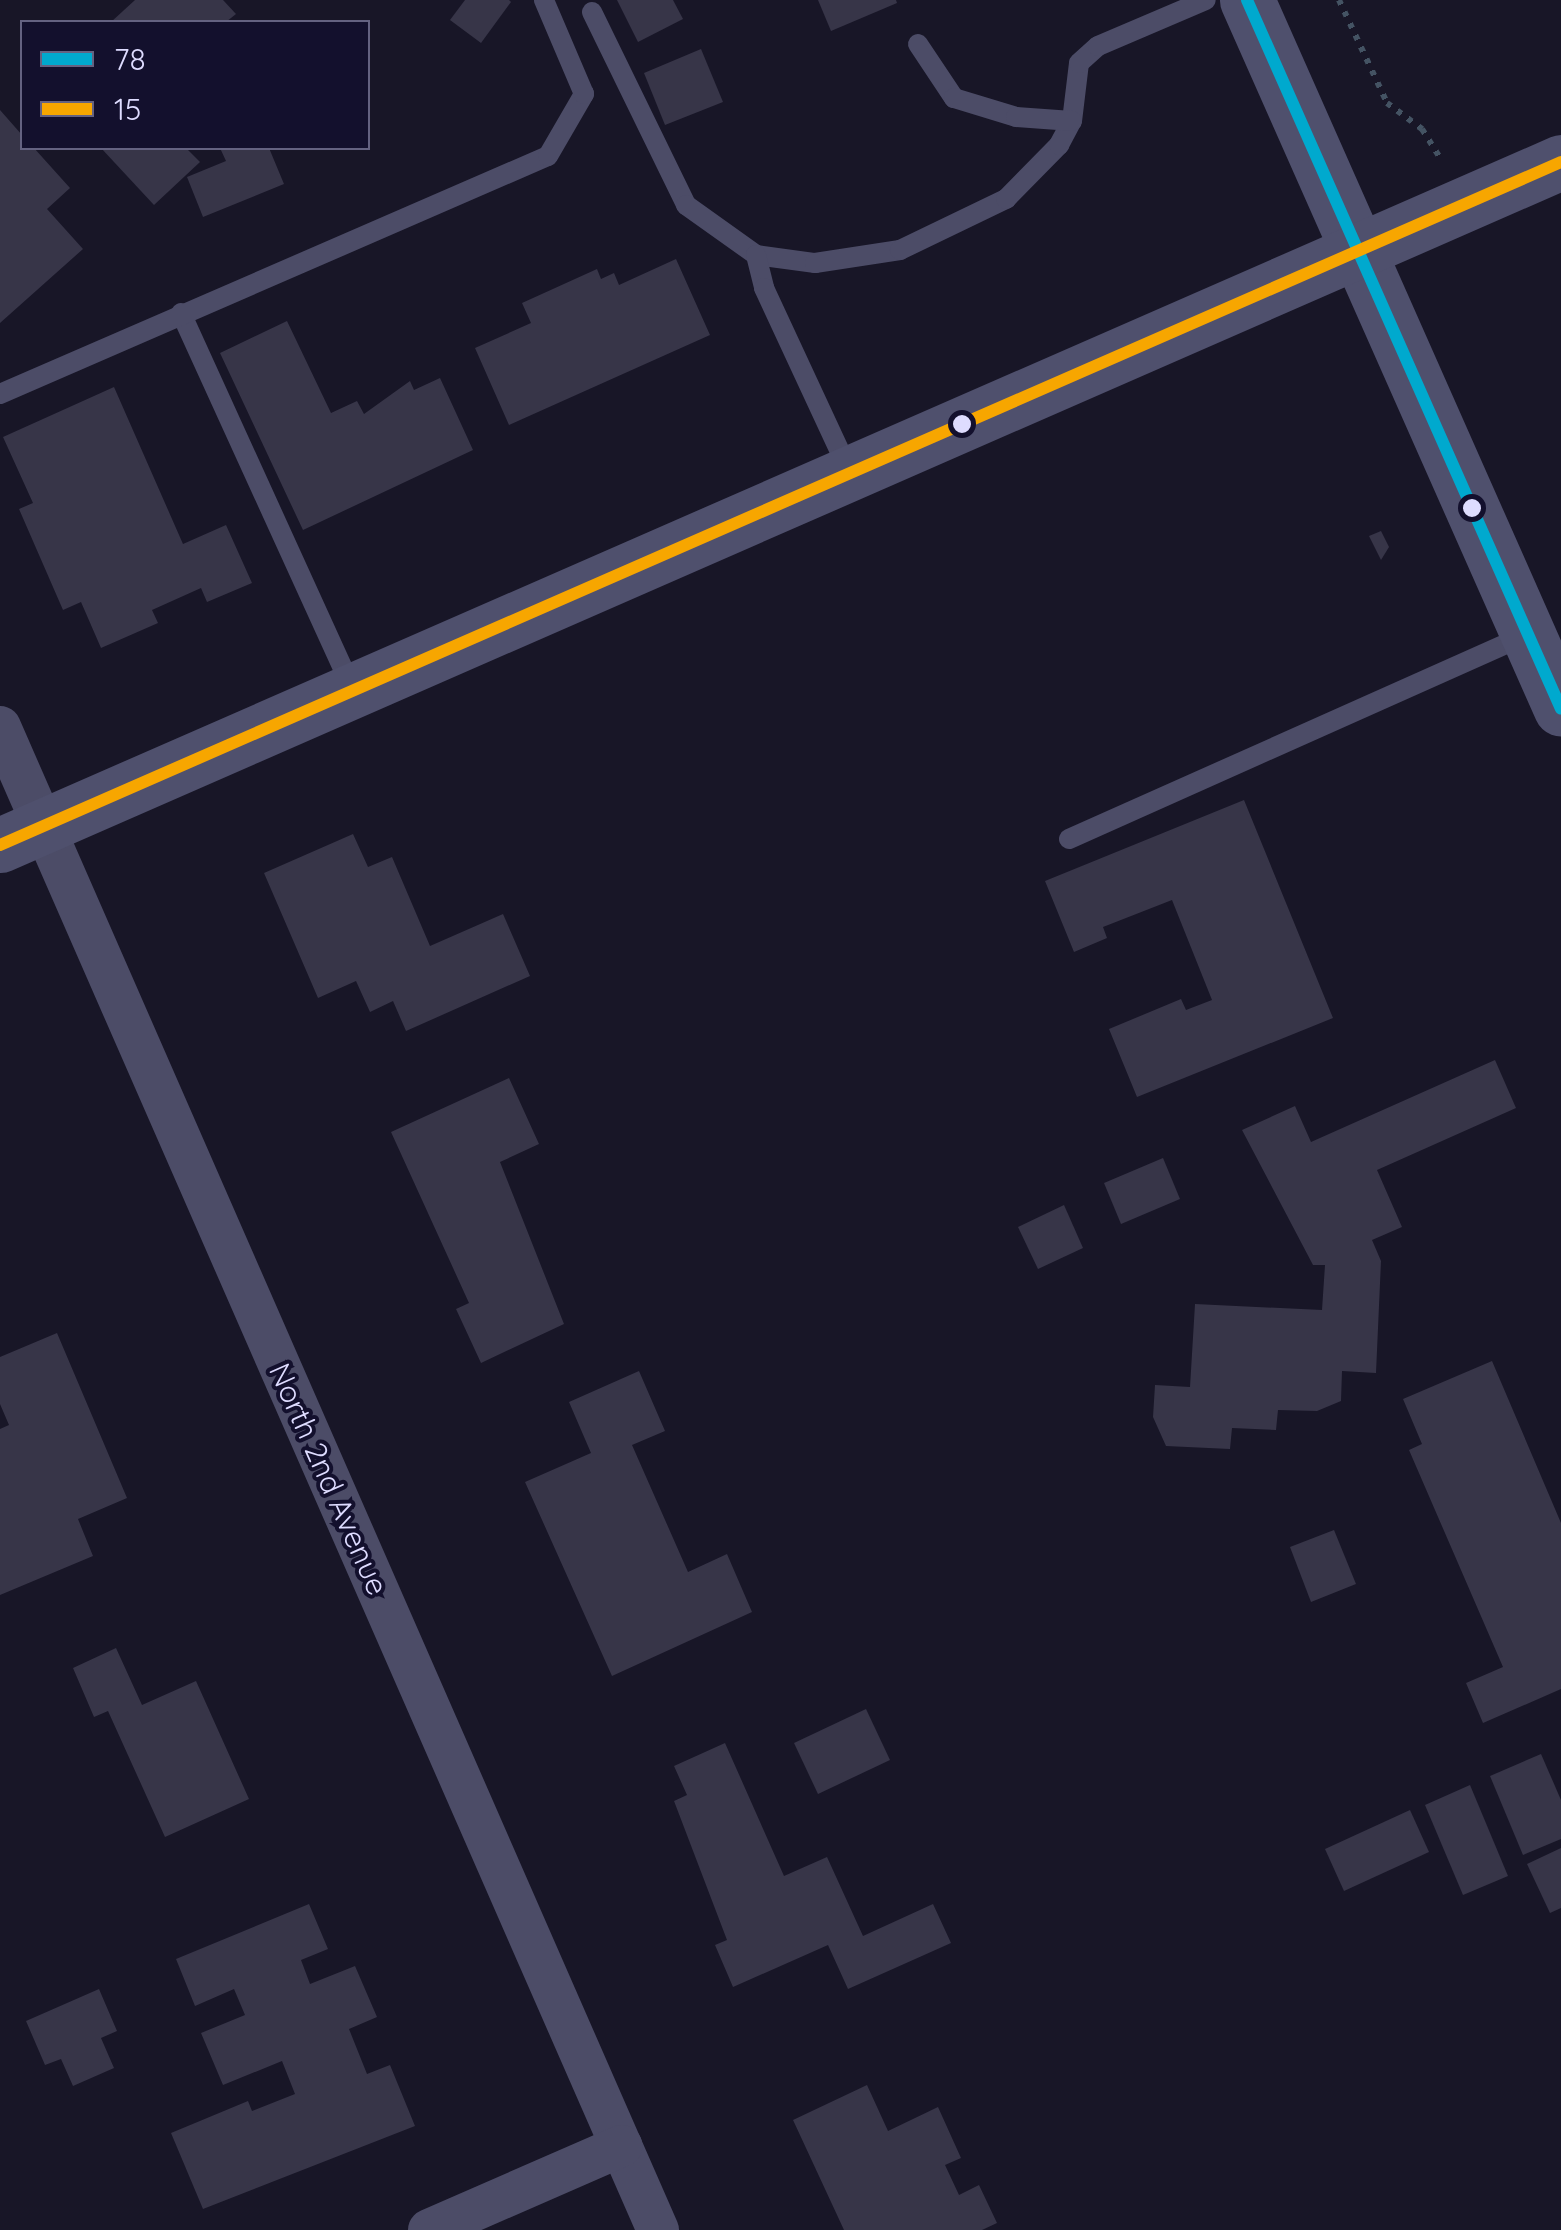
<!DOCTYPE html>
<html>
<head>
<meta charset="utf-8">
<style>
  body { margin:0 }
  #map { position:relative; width:1561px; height:2230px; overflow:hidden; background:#181627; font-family:Quicksand,sans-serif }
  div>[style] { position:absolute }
  .building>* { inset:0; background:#373548 }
  .path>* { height:6px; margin-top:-3px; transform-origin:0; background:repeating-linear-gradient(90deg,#445363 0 5px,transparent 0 13px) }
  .lane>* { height:20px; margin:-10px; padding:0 10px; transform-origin:10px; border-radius:10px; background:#4c4c67 }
  .street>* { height:42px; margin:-21px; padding:0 21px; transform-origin:21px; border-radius:21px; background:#4c4c67 }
  .secondary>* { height:55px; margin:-27.5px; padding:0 27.5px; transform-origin:27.5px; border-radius:27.5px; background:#4f506d }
  .bus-1>* { height:12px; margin:-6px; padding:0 6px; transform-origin:6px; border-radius:6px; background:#00a9ce }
  .bus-2>* { height:12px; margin:-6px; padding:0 6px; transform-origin:6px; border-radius:6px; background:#f7a600 }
  .dots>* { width:28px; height:28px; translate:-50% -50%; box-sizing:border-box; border:5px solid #13102d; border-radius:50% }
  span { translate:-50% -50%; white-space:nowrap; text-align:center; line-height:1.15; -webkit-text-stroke:8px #13102d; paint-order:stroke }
  .street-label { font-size:30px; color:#dedcff }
  .legend { position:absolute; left:20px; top:20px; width:350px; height:130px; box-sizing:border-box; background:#13102d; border:2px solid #646281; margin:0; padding:12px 18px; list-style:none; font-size:30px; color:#dedcff }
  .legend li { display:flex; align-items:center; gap:20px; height:50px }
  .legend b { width:50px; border:2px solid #646281 }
</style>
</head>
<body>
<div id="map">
  <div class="building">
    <div style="clip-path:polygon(135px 0,223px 0,236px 14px,226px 22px,111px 22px)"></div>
    <div style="clip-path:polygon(465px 0,509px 0,511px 2px,481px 43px,450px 20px)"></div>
    <div style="clip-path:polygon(617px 0,673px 0,683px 19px,638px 42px)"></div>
    <div style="clip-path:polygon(818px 0,896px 0,897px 3px,831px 31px)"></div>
    <div style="clip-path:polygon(701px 49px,723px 102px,665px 125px,644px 73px)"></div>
    <div style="clip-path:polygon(0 110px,22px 135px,22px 148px,34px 148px,70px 188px,47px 209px,83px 249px,0 323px)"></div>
    <div style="clip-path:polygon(101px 148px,186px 148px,200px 162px,154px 205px)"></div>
    <div style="clip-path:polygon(220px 148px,269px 148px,284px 184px,203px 217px,187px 177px,226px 161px)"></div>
    <div style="clip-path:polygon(676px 259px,710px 335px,509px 425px,475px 348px,531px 323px,522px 303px,597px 269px,601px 279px,614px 273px,619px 285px)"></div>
    <div style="clip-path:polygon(287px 321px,331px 413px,357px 401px,364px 414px,410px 381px,414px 390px,440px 378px,473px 450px,303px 530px,220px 353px)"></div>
    <div style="clip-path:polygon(114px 387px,183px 544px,226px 525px,252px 583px,207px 602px,201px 588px,152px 610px,158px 623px,101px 648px,81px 602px,63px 610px,19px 509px,33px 503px,3px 437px)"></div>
    <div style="clip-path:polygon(1381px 531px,1389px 547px,1381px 560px,1369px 536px)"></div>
    <div style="clip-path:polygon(1244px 800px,1333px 1018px,1137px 1097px,1109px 1029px,1181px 999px,1186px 1010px,1212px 1000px,1172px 900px,1103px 927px,1107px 938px,1074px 952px,1045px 881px)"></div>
    <div style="clip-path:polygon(353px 834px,368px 867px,392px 857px,430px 946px,503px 914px,530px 976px,406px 1031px,393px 1001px,370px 1012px,356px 981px,318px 998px,264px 873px)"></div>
    <div style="clip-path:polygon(1495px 1060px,1516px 1108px,1377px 1170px,1402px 1227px,1372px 1240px,1381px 1261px,1376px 1373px,1342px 1371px,1341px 1401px,1317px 1411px,1278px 1410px,1276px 1430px,1232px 1428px,1230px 1449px,1166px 1446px,1153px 1417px,1155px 1385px,1190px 1387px,1195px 1304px,1322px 1310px,1325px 1265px,1313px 1265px,1242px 1130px,1295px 1106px,1311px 1142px)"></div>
    <div style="clip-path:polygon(509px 1078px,539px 1144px,500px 1162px,564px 1324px,481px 1363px,456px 1309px,469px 1303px,391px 1132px)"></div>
    <div style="clip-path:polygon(1163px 1158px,1180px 1199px,1121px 1224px,1104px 1183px)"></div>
    <div style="clip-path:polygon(1064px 1205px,1083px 1248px,1038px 1269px,1018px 1227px)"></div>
    <div style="clip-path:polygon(57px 1333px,127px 1498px,78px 1519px,93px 1556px,0 1595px,0 1429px,9px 1425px,0 1404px,0 1357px)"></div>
    <div style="clip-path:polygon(1492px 1361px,1561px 1523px,1561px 1689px,1483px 1723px,1466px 1683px,1503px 1667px,1409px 1450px,1422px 1444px,1403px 1399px)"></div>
    <div style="clip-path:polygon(639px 1371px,665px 1431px,632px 1445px,688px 1572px,727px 1554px,752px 1612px,612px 1676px,525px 1482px,591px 1453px,569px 1402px)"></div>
    <div style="clip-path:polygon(1334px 1530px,1356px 1584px,1311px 1602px,1290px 1547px)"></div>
    <div style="clip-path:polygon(116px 1648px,142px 1705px,196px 1681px,249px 1799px,165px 1837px,108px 1711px,94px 1717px,73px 1668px)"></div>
    <div style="clip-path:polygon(866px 1709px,890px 1760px,818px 1794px,794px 1743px)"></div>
    <div style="clip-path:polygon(725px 1743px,784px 1876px,827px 1857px,863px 1936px,933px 1904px,951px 1943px,848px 1989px,828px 1945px,733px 1987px,715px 1945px,727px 1940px,674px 1801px,687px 1795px,674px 1766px)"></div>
    <div style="clip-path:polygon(1541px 1754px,1561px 1800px,1561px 1839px,1523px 1855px,1490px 1776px)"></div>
    <div style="clip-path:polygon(1470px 1785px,1508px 1876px,1463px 1895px,1425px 1805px)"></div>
    <div style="clip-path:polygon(1410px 1810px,1429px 1852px,1344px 1891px,1325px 1849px)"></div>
    <div style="clip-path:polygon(1561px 1848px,1561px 1908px,1550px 1913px,1527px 1864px)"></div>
    <div style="clip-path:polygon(309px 1904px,328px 1949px,301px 1960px,310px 1984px,355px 1966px,377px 2017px,349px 2029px,367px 2074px,390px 2065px,415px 2126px,203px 2209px,171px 2133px,248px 2101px,252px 2111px,295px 2094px,282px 2061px,223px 2085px,201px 2033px,245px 2015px,234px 1989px,195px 2006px,176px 1959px)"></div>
    <div style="clip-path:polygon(99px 1989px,117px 2031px,101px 2038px,114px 2068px,73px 2086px,61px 2059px,45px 2065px,26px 2021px)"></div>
    <div style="clip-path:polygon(867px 2085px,888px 2131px,938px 2107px,961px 2158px,945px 2165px,959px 2195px,979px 2185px,997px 2223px,982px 2230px,844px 2230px,793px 2120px)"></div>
  </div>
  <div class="path">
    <div style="left:1339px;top:0;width:114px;rotate:65deg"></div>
    <div style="left:1387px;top:103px;width:44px;rotate:36.6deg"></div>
    <div style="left:1422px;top:129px;width:36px;rotate:58deg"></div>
  </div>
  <div class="lane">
    <div style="left:592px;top:12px;width:215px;rotate:64deg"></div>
    <div style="left:686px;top:205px;width:86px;rotate:35.5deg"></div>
    <div style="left:756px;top:255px;width:60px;rotate:7.7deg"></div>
    <div style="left:815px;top:263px;width:86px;rotate:-8.7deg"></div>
    <div style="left:900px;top:250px;width:118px;rotate:-25.7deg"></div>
    <div style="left:1006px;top:199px;width:76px;rotate:-45.5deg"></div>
    <div style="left:1059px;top:145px;width:27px;rotate:-62deg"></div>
    <div style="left:1072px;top:121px;width:58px;rotate:-83.1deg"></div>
    <div style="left:1079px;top:63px;width:25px;rotate:-42deg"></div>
    <div style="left:1098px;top:46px;width:117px;rotate:-23.1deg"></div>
    <div style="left:918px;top:44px;width:65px;rotate:56.3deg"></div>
    <div style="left:954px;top:98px;width:65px;rotate:17deg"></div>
    <div style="left:1016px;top:117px;width:56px;rotate:4.1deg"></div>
    <div style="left:756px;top:255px;width:34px;rotate:76deg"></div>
    <div style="left:764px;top:288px;width:204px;rotate:65.1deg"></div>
    <div style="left:181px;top:313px;width:413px;rotate:65.5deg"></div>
    <div style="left:0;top:394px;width:597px;rotate:-23.48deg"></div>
    <div style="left:548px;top:156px;width:72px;rotate:-59.9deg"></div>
    <div style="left:584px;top:94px;width:102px;rotate:-113.1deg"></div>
    <div style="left:1069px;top:839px;width:500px;rotate:-24.06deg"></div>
  </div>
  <div class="street">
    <div style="left:0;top:727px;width:1641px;rotate:66.36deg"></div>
    <div style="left:429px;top:2230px;width:210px;rotate:-23.6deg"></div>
  </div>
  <div class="secondary">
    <div style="left:1247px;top:0;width:775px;rotate:66.11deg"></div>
    <div style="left:0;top:845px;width:1704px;rotate:-23.63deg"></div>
  </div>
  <div class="bus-1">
    <div style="left:1247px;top:0;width:775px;rotate:66.11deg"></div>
  </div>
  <div class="bus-2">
    <div style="left:0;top:845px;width:1704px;rotate:-23.63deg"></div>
  </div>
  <div class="dots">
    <div style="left:962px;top:424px;background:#dedcff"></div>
    <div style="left:1472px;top:508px;background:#dedcff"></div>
  </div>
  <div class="street-label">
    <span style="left:329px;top:1479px;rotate:66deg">North 2nd Avenue</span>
  </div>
  <ul class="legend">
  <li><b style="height:12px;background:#00a9ce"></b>78</li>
  <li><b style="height:12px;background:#f7a600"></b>15</li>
  </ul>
</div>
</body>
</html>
